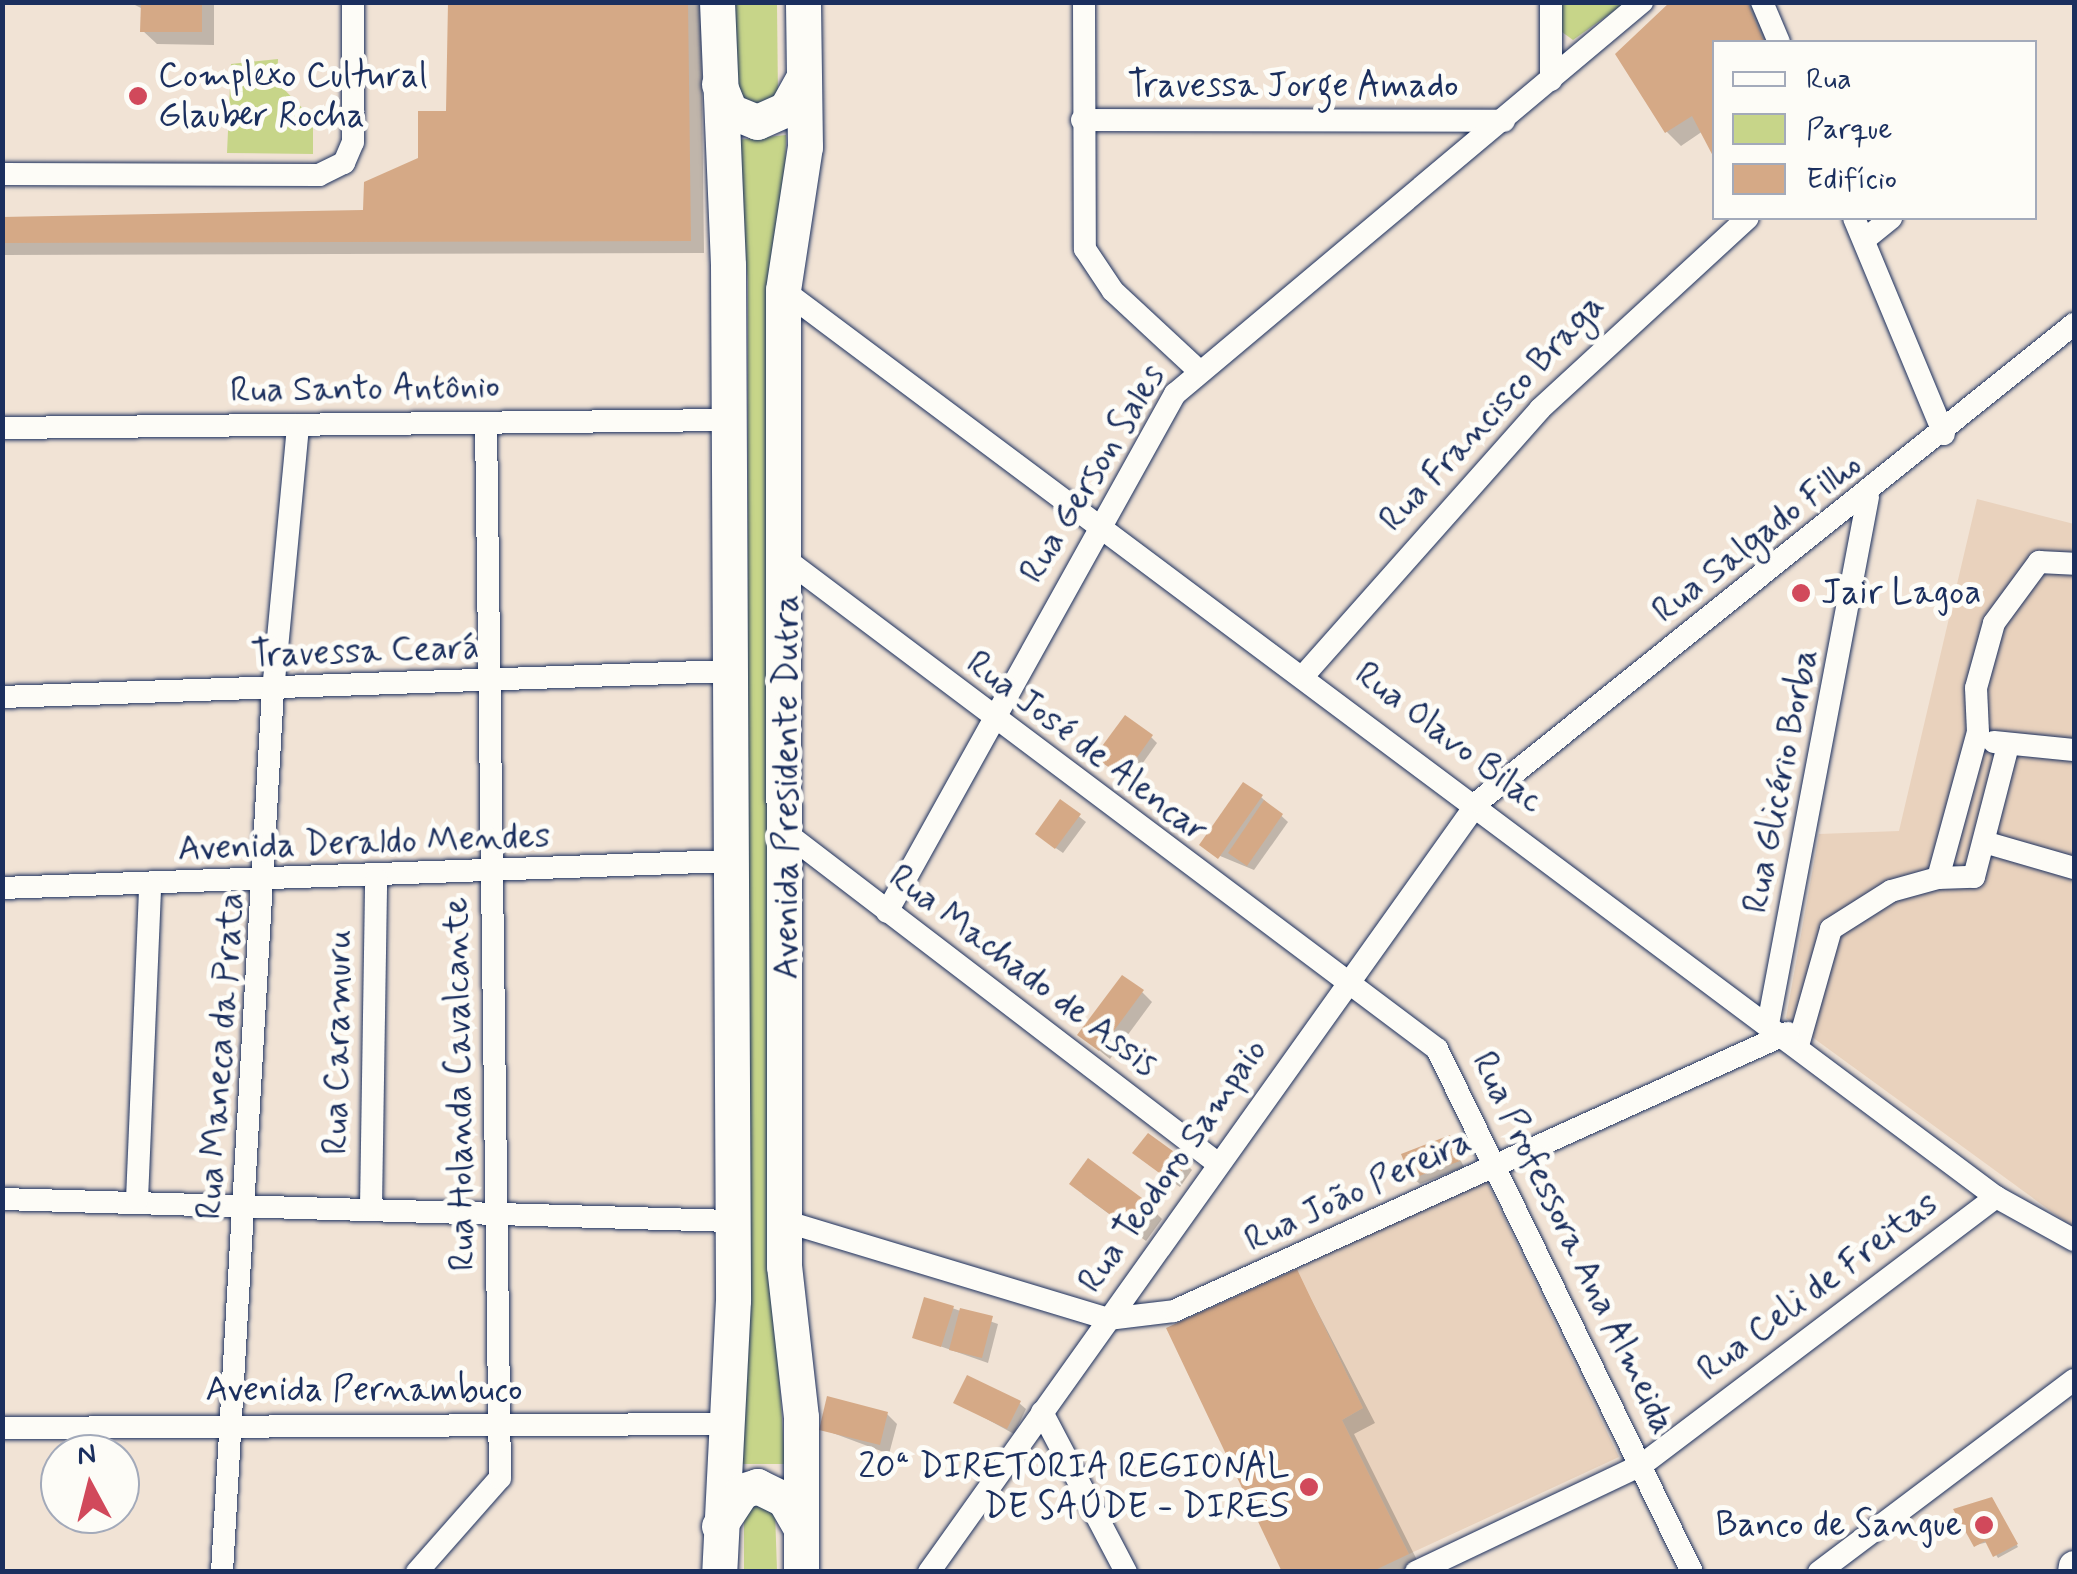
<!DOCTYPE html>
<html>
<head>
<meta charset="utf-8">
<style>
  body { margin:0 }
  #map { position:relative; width:2077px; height:1574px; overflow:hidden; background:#f1e3d5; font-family:Mynerve,sans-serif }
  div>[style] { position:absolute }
  .built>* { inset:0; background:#e9d2bd }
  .green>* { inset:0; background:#c7d589 }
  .shadow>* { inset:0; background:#0003 }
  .building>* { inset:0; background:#d5a986 }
  .roads { filter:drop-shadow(0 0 2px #1b2f5e) drop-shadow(0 0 2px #1b2f5e) }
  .minor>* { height:22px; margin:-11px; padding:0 11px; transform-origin:11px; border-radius:11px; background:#fdfcf7 }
  .major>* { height:30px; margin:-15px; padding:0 15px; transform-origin:15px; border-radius:15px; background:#fdfcf7 }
  .highway>* { height:35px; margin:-17.5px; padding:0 17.5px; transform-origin:17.5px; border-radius:17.5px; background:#fdfcf7 }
  .dots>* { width:28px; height:28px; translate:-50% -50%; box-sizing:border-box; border:5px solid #fdfcf7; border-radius:50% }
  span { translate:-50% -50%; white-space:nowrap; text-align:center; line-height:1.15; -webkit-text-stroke:10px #fdfcf7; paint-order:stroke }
  .poi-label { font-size:35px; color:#1b2f5e }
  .left { translate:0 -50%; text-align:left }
  .right { translate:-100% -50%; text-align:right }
  .street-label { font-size:35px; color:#1b2f5e }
  .frame { position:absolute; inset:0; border:5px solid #1b2f5e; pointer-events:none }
  .legend { position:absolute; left:1712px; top:40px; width:325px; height:180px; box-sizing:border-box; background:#fdfcf7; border:2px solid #a3aaba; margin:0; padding:12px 18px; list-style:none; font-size:30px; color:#1b2f5e }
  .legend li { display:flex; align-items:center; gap:20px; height:50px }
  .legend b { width:50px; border:2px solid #a3aaba }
  .north { position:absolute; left:40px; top:1434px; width:100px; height:100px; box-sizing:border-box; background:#fdfcf7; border:2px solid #a3aaba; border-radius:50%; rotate:353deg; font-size:28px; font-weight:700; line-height:40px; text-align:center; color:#1b2f5e }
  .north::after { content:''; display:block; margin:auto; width:35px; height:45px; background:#d1495b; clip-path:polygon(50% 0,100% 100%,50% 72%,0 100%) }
</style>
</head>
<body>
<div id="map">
  <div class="built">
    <div style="clip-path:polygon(1977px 499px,2074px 524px,2074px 1228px,1786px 1018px,1819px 834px,1899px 831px)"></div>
    <div style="clip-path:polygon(1484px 1176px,1619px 1457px,1409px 1554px,1342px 1420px,1363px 1408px,1297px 1269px)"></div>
  </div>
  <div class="green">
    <div style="clip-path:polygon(728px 3px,777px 3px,778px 99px,737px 108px)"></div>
    <div style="clip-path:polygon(1561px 3px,1625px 3px,1573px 40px,1562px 32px)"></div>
    <div style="clip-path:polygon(278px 59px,277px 82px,313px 119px,313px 154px,227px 153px,231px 64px)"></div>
    <div style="clip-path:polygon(786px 135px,767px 1198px,785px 1464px,737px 1464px,748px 1355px,748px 282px,736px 140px)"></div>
    <div style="clip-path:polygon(754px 1504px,775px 1512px,777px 1571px,744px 1571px,744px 1520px)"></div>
  </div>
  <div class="shadow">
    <div style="clip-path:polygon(129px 2px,214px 2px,214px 45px,157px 44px,143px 31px,143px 9px)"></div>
    <div style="clip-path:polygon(449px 2px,701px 2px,704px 253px,2px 255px,2px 219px,366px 213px,421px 160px,449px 114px)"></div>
    <div style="clip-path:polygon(1674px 2px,1753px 2px,1770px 42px,1714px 42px,1714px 152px,1703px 131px,1681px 146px,1667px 132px,1618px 54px)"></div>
    <div style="clip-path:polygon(1151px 737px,1157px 743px,1130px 781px,1103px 763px)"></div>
    <div style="clip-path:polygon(1261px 797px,1288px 822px,1254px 870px,1208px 851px)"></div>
    <div style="clip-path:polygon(1061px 802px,1086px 822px,1063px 853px,1044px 840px)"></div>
    <div style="clip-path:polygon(1142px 992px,1152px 1002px,1110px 1059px,1080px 1035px)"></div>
    <div style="clip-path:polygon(1449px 1138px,1464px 1167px,1420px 1184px,1413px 1178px)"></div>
    <div style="clip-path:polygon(1141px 1159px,1186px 1164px,1192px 1170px,1180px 1187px)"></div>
    <div style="clip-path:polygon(1082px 1194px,1152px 1209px,1162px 1219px,1146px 1241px)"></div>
    <div style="clip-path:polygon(1297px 1272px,1375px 1423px,1354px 1434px,1421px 1568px,1413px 1572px,1285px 1572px)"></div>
    <div style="clip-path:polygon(952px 1308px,998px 1324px,988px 1363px,914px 1337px)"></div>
    <div style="clip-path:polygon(956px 1402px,1019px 1403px,1026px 1409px,1014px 1434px)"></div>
    <div style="clip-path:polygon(887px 1414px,897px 1424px,889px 1454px,822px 1429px)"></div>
    <div style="clip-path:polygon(1994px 1502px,2018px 1547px,1998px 1558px,1988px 1542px,1976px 1545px)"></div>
  </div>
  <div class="building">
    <div style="clip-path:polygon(141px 2px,202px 2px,202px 32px,140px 32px)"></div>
    <div style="clip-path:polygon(448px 2px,688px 2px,691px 241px,2px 243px,2px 217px,363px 210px,364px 182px,418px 158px,418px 111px,446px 111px)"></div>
    <div style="clip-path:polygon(1670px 2px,1747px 2px,1764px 42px,1714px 42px,1714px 158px,1692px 116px,1665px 133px,1615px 54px)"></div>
    <div style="clip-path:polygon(1125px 715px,1153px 735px,1123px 777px,1094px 757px)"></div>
    <div style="clip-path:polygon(1243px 782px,1263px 795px,1218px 859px,1199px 845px)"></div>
    <div style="clip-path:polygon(1060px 799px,1081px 814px,1055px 849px,1035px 834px)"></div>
    <div style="clip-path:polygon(1264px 800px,1283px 814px,1247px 866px,1228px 853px)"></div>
    <div style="clip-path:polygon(1122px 975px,1144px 990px,1099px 1051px,1077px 1035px)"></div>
    <div style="clip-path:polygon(1148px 1133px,1188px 1162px,1173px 1183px,1132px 1153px)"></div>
    <div style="clip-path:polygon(1450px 1135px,1460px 1161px,1411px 1179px,1401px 1154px)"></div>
    <div style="clip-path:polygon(1088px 1158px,1154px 1207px,1135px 1233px,1069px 1184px)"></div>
    <div style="clip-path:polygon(1297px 1269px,1363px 1408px,1342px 1420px,1409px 1554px,1371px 1572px,1282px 1572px,1166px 1328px)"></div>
    <div style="clip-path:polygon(924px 1297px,954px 1306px,941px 1347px,912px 1338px)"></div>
    <div style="clip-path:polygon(960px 1308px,993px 1316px,982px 1358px,949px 1350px)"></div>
    <div style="clip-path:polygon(967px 1375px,1021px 1401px,1007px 1429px,953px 1403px)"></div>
    <div style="clip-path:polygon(827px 1396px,888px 1412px,880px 1445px,819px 1430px)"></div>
    <div style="clip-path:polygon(1992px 1497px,2018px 1544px,1993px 1557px,1985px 1541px,1974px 1547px,1953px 1509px)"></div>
  </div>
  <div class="roads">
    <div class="minor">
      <div style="left:1084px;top:2px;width:247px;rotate:89.8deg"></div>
      <div style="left:1085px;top:249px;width:50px;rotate:56.3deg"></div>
      <div style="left:1113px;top:291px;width:115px;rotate:42.9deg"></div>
      <div style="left:1762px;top:2px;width:43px;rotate:67deg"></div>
      <div style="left:1551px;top:80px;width:78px;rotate:-90deg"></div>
      <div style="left:1082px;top:120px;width:422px;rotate:0.1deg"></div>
      <div style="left:2px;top:174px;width:317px;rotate:0.2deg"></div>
      <div style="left:319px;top:175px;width:28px;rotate:-26deg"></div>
      <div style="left:344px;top:163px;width:23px;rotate:-67deg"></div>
      <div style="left:353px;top:142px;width:140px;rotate:-90deg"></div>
      <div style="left:1854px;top:218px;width:234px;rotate:67.4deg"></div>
      <div style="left:1864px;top:240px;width:35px;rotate:-39deg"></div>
      <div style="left:783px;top:290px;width:1515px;rotate:36.79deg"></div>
      <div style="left:1996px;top:1197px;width:89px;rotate:28.9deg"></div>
      <div style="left:2px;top:428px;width:727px;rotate:-0.63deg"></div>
      <div style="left:788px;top:561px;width:812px;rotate:36.94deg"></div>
      <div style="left:1437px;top:1049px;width:582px;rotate:64.01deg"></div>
      <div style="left:1305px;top:674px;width:354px;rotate:-48.4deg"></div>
      <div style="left:1540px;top:409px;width:282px;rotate:-42.6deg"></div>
      <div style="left:2px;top:697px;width:728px;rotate:-2.05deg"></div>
      <div style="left:1994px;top:742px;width:80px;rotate:5.7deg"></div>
      <div style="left:786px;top:833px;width:543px;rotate:37.44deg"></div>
      <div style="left:1984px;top:842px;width:94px;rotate:16.1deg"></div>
      <div style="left:1938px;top:878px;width:36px;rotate:-2deg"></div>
      <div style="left:1974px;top:877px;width:135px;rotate:-75.5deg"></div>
      <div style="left:2px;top:888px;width:728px;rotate:-2.13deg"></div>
      <div style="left:887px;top:912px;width:593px;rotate:-60.93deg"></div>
      <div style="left:1175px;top:394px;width:610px;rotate:-40.01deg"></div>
      <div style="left:1769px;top:1019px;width:531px;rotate:-79.26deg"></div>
      <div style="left:1799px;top:1042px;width:117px;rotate:-74.2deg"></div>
      <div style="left:1831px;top:929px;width:71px;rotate:-32.3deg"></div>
      <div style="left:1891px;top:891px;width:49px;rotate:-15.5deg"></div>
      <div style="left:1938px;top:878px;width:151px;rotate:-74.7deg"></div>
      <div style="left:1978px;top:732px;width:44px;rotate:-92.6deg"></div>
      <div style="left:1976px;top:688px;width:67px;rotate:-74.5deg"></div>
      <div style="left:1994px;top:623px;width:76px;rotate:-53.6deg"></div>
      <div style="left:2039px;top:562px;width:35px;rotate:3deg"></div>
      <div style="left:2px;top:1199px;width:727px;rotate:1.73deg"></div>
      <div style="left:137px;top:1200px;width:315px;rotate:-87.6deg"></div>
      <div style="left:371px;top:1207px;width:328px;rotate:-89.1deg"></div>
      <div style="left:784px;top:1221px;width:338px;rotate:16.8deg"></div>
      <div style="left:1108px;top:1319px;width:66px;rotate:-6.9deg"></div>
      <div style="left:1174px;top:1311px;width:674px;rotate:-24.36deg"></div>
      <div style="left:1042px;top:1412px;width:181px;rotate:62.3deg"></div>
      <div style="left:2px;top:1428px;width:724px;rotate:-0.32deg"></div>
      <div style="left:222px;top:1572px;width:882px;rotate:-86.69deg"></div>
      <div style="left:273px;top:691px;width:267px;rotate:-84.6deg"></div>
      <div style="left:417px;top:1572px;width:125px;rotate:-48.6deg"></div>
      <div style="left:500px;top:1478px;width:1055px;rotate:-90.76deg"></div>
      <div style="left:929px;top:1572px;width:946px;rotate:-54.51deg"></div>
      <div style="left:1478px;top:802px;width:764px;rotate:-38.73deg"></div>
      <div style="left:1416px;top:1572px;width:251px;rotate:-25.4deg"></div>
      <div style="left:1643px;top:1464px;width:443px;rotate:-37.1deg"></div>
      <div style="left:1819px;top:1572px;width:319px;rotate:-37deg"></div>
    </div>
    <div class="major">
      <div style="left:2073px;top:1572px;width:6px;rotate:-81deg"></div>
    </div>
    <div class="highway">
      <div style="left:717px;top:2px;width:263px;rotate:87.6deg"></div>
      <div style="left:728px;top:265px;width:1035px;rotate:89.72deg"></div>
      <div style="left:733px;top:1300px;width:272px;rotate:92.9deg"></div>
      <div style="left:719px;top:84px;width:29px;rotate:68deg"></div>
      <div style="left:730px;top:111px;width:29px;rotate:22deg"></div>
      <div style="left:757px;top:122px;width:32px;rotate:-24deg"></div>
      <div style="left:786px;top:109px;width:35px;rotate:-61deg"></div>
      <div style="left:719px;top:1526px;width:42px;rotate:-56.7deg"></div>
      <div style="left:742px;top:1491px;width:16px;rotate:-18deg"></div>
      <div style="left:757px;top:1486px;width:30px;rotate:26deg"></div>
      <div style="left:784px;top:1499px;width:34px;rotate:60deg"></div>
      <div style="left:801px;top:1572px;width:155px;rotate:-90deg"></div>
      <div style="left:801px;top:1417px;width:152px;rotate:-96.4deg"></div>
      <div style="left:784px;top:1266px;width:976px;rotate:-90.06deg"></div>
      <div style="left:783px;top:290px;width:145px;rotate:-81.3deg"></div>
      <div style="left:805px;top:147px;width:145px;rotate:-90.8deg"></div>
    </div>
  </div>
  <div class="dots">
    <div style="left:138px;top:96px;background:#d1495b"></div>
    <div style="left:1801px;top:593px;background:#d1495b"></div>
    <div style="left:1309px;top:1487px;background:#d1495b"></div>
    <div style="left:1984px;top:1525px;background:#d1495b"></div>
  </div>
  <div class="poi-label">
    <span class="left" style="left:158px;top:96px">Complexo Cultural<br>Glauber Rocha</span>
    <span class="left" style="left:1821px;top:593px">Jair Lagoa</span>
    <span class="right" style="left:1289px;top:1487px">20ª DIRETORIA REGIONAL<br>DE SAÚDE - DIRES</span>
    <span class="right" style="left:1962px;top:1525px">Banco de Sangue</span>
  </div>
  <div class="street-label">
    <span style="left:1293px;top:86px">Travessa Jorge Amado</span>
    <span style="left:365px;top:389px;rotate:-1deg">Rua Santo Antônio</span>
    <span style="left:1492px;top:413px;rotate:-47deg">Rua Francisco Braga</span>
    <span style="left:1093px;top:474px;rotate:-59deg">Rua Gerson Sales</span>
    <span style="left:1757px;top:538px;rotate:-38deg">Rua Salgado Filho</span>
    <span style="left:365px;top:652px;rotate:-2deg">Travessa Ceará</span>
    <span style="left:1449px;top:738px;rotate:37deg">Rua Olavo Bilac</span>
    <span style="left:1087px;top:747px;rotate:37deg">Rua José de Alencar</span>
    <span style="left:1781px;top:781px;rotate:-79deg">Rua Glicério Borba</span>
    <span style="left:787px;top:787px;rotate:-90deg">Avenida Presidente Dutra</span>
    <span style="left:364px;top:843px;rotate:-2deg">Avenida Deraldo Mendes</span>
    <span style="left:1023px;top:971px;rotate:37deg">Rua Machado de Assis</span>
    <span style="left:338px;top:1042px;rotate:-89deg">Rua Caramuru</span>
    <span style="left:221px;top:1056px;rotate:-86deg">Rua Maneca da Prata</span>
    <span style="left:460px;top:1084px;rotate:-91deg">Rua Holanda Cavalcante</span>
    <span style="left:1173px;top:1166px;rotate:-55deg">Rua Teodoro Sampaio</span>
    <span style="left:1358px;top:1191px;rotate:-25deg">Rua João Pereira</span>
    <span style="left:1573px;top:1243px;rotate:64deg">Rua Professora Ana Almeida</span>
    <span style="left:1818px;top:1287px;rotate:-37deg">Rua Celi de Freitas</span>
    <span style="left:364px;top:1390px">Avenida Pernambuco</span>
  </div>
  <div class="frame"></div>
  <ul class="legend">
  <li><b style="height:12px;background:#fdfcf7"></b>Rua</li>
  <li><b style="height:28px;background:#c7d589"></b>Parque</li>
  <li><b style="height:28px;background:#d5a986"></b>Edifício</li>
  </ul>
  <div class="north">N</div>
</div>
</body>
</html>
